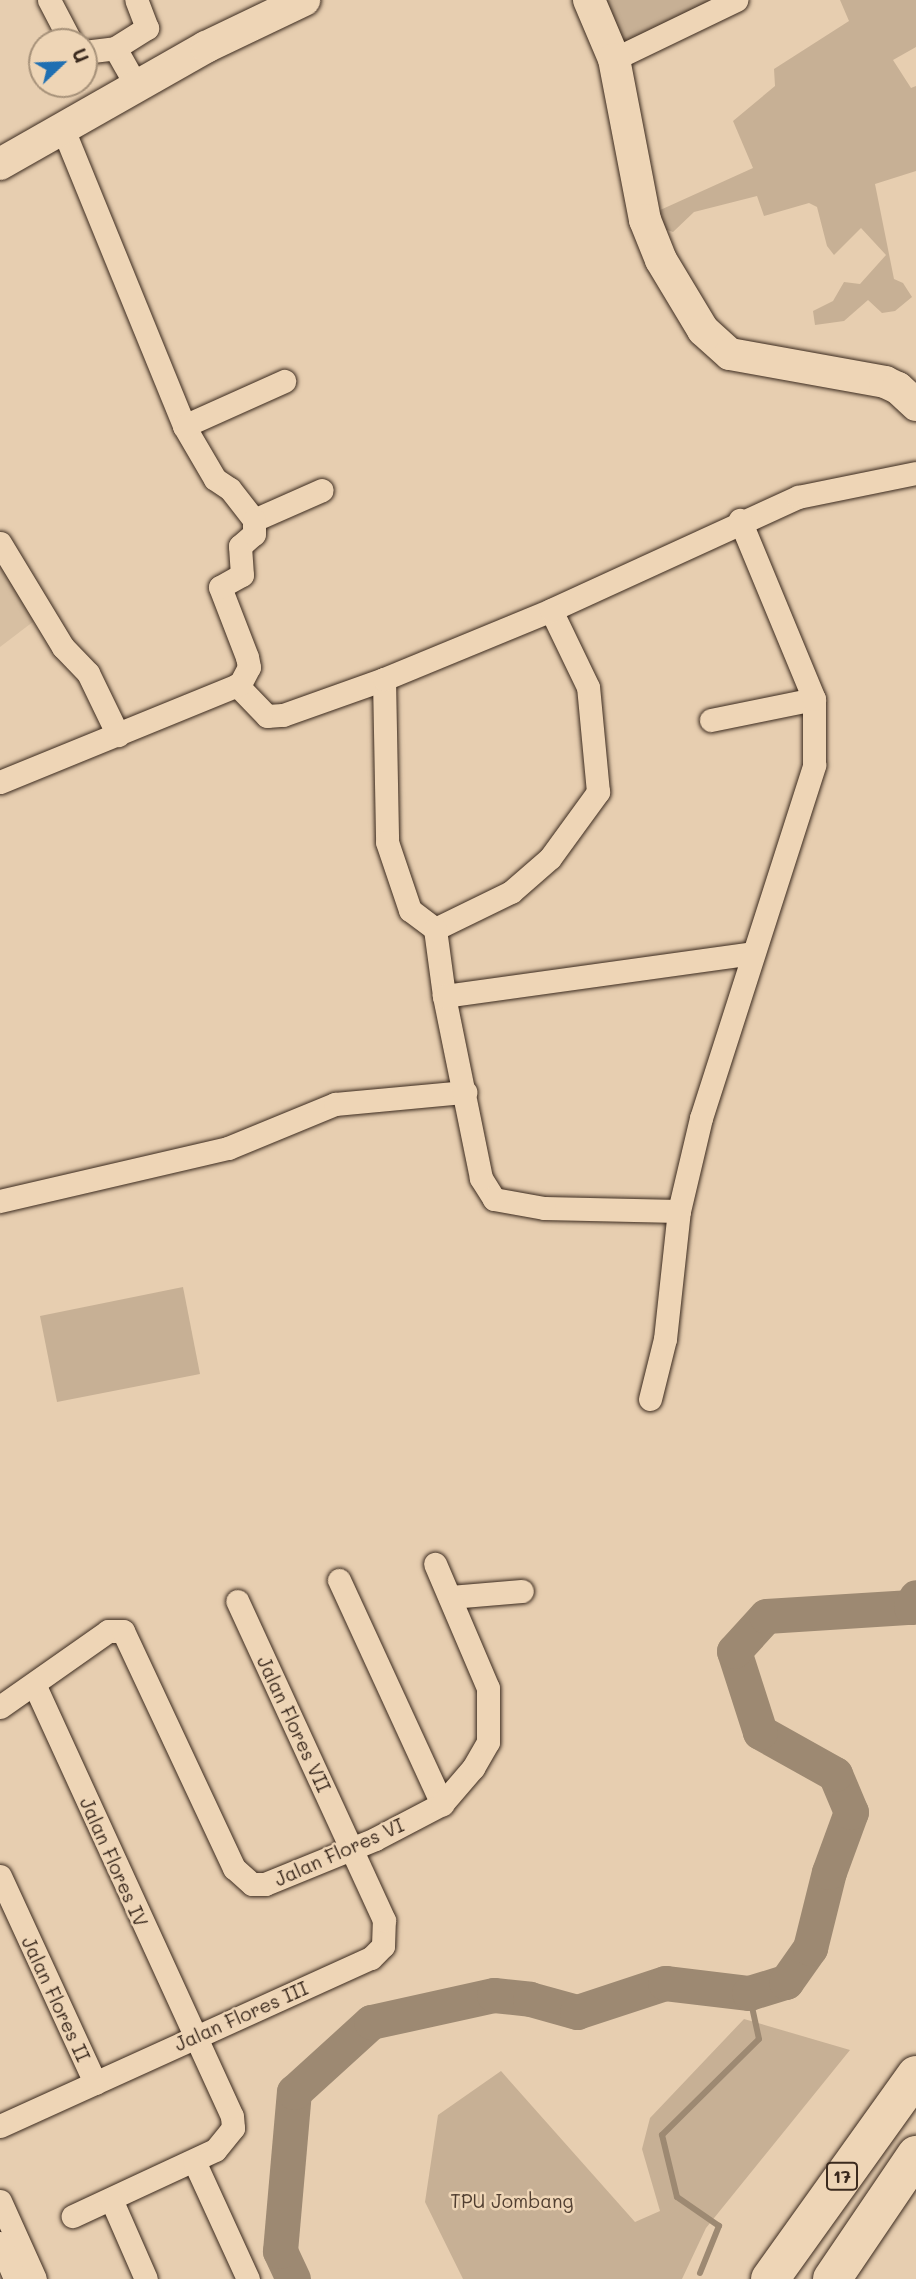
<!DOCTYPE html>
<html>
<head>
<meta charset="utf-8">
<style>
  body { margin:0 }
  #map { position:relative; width:916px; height:2279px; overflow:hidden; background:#e7ceb0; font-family:Mali,sans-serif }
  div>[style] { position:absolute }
  .built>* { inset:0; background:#d7bfa2 }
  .green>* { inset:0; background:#c7b095 }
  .stream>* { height:6px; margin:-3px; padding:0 3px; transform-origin:3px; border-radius:3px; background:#9d8972 }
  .river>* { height:35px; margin:-17.5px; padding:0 17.5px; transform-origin:17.5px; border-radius:17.5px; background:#9d8972 }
  .roads { filter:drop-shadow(0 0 2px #3b2a1e) drop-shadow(0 0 2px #3b2a1e) }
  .street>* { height:23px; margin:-11.5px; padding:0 11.5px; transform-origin:11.5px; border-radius:11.5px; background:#eed5b6 }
  .secondary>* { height:32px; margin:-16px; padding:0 16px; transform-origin:16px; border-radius:16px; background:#eed5b6 }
  .highway>* { height:38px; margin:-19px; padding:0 19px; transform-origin:19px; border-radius:19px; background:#eed5b6 }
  span { translate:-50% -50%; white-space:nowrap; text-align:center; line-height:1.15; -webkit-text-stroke:5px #eed5b6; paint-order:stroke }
  .shield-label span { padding:2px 5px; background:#eed5b6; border:2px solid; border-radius:5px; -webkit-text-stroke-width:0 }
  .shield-label { font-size:18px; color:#3b2a1e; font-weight:700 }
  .street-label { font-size:19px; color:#3b2a1e }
  .park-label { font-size:19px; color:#503e30 }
  .north { position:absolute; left:28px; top:28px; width:70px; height:70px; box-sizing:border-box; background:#eed5b6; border:2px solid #a69179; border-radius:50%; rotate:67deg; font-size:19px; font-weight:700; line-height:28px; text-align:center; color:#3b2a1e }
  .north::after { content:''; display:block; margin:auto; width:24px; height:32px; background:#1f6fb2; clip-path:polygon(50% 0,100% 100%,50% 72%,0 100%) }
</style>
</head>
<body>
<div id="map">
  <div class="built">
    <div style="clip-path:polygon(0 554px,38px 618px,0 647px)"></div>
  </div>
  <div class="green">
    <div style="clip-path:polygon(601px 0,725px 0,625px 49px)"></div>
    <div style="clip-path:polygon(840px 0,916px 0,916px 47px,893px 60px,911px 88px,916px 86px,916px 171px,875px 184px,894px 279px,903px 283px,912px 297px,895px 311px,882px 313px,868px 300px,844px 321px,815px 325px,813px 311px,833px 301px,844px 282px,860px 284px,886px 255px,861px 228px,834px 255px,827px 246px,817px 207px,809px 203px,764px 216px,757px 196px,694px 212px,673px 232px,664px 229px,658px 211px,753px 168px,733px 121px,775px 86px,774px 69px,849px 21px)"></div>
    <div style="clip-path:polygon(183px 1287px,200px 1374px,57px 1402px,40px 1316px)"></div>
    <div style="clip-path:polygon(744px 2019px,850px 2050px,706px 2228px,682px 2279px,463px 2279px,425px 2202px,438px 2115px,501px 2071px,635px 2222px,660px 2211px,642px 2149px,650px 2118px)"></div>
  </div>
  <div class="stream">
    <div style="left:700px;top:2273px;width:51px;rotate:-68deg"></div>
    <div style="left:719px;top:2226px;width:51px;rotate:-145.4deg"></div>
    <div style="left:677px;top:2197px;width:64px;rotate:-103.6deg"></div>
    <div style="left:662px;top:2135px;width:136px;rotate:-44.7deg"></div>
    <div style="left:759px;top:2039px;width:47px;rotate:-102.3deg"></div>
  </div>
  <div class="river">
    <div style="left:293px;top:2279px;width:31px;rotate:-115deg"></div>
    <div style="left:280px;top:2251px;width:160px;rotate:-85deg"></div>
    <div style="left:294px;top:2092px;width:104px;rotate:-42.3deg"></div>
    <div style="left:371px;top:2022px;width:126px;rotate:-12.4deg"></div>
    <div style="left:494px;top:1995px;width:36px;rotate:6deg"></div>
    <div style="left:530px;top:1999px;width:49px;rotate:15.5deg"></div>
    <div style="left:577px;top:2012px;width:93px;rotate:-18.2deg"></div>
    <div style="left:665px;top:1983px;width:85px;rotate:6.8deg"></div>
    <div style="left:749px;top:1993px;width:39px;rotate:-17deg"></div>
    <div style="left:786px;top:1982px;width:42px;rotate:-54.8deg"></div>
    <div style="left:810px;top:1948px;width:78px;rotate:-76deg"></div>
    <div style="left:829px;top:1872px;width:64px;rotate:-69.9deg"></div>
    <div style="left:851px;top:1812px;width:41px;rotate:-112.8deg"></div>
    <div style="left:835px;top:1774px;width:86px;rotate:-150.8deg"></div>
    <div style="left:760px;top:1732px;width:85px;rotate:-107.8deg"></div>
    <div style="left:734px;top:1651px;width:47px;rotate:-47.6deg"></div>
    <div style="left:766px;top:1616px;width:145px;rotate:-3.6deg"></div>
    <div style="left:911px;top:1607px;width:11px;rotate:-63deg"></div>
  </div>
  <div class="roads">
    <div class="street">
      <div style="left:49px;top:0;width:47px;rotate:62.4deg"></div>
      <div style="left:115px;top:48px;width:45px;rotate:60.6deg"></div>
      <div style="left:84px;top:52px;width:31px;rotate:-7deg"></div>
      <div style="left:115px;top:48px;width:38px;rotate:-32deg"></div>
      <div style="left:147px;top:28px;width:30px;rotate:-111deg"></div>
      <div style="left:614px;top:59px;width:136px;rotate:-25.8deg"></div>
      <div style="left:63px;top:129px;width:321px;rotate:67.8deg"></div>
      <div style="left:184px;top:426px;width:61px;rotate:59.7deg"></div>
      <div style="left:215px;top:479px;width:18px;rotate:34deg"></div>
      <div style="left:230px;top:489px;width:39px;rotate:52deg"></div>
      <div style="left:254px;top:520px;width:74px;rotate:-23.8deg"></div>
      <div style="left:184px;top:426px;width:110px;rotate:-24.2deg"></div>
      <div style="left:0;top:543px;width:122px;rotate:58.8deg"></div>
      <div style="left:63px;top:647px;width:36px;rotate:46deg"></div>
      <div style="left:88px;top:673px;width:69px;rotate:64.2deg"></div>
      <div style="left:384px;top:679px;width:163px;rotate:88.9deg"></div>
      <div style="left:387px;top:842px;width:72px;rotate:71.3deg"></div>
      <div style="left:410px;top:910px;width:31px;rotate:37deg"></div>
      <div style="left:435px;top:929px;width:85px;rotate:-26deg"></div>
      <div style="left:511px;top:892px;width:52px;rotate:-41.1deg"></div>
      <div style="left:550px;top:858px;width:82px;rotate:-54deg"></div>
      <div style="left:598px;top:792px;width:105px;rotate:-95.4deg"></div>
      <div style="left:588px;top:687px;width:85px;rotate:-115.7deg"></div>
      <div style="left:237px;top:685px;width:43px;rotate:45.9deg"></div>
      <div style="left:267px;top:716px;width:16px;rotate:-4deg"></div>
      <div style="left:283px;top:715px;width:107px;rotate:-19.6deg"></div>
      <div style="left:384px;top:679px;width:181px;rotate:-22.4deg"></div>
      <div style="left:551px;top:610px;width:272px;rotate:-24.6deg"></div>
      <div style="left:798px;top:497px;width:120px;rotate:-11.5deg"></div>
      <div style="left:711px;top:720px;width:105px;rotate:-11.5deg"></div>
      <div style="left:0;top:782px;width:259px;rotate:-22.2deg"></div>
      <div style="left:240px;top:684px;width:19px;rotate:-62deg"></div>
      <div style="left:249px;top:667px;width:10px;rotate:-101deg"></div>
      <div style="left:247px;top:657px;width:75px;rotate:-111.1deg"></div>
      <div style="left:220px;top:587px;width:25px;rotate:-29deg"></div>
      <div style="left:242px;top:575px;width:29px;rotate:-94deg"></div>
      <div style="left:240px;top:546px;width:18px;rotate:-41deg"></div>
      <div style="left:254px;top:534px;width:14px;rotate:-90deg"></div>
      <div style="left:435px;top:929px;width:68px;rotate:82.3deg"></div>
      <div style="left:0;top:1201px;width:234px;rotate:-13.1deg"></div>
      <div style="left:228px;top:1148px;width:116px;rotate:-22.4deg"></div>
      <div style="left:335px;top:1104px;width:131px;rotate:-5.3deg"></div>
      <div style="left:679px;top:1211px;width:135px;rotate:-178.7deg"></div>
      <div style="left:544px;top:1208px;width:51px;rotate:-169.8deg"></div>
      <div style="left:494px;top:1199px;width:25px;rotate:-122deg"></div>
      <div style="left:481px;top:1178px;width:186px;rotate:-101.5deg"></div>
      <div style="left:444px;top:996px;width:311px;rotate:-7.9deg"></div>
      <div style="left:650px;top:1399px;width:62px;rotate:-76deg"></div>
      <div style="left:665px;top:1339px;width:129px;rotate:-83.8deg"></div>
      <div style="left:679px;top:1211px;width:96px;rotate:-76.7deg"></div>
      <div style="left:701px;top:1118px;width:371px;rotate:-72.2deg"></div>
      <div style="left:814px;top:765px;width:66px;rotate:-90deg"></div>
      <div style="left:814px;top:699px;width:194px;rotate:-112.5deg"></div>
      <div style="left:339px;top:1580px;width:247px;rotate:65.3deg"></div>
      <div style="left:450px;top:1597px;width:72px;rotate:-4.8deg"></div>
      <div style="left:35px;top:1686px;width:473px;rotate:65.4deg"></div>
      <div style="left:232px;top:2116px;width:12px;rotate:85deg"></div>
      <div style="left:233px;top:2128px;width:28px;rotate:129deg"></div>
      <div style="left:215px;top:2150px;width:157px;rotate:155.1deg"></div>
      <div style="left:0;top:1707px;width:132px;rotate:-35.1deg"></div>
      <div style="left:108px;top:1631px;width:15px"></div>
      <div style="left:123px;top:1631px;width:262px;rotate:64.9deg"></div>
      <div style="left:234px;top:1868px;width:24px;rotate:42deg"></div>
      <div style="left:252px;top:1884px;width:13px"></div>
      <div style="left:265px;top:1884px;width:119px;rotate:-22.2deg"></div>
      <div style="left:375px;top:1839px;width:76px;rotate:-27.6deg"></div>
      <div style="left:442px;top:1804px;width:48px;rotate:-49.3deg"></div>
      <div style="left:473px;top:1768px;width:30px;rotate:-60deg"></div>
      <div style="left:488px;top:1742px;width:54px;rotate:-90deg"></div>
      <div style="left:488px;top:1688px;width:135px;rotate:-113.1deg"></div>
      <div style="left:0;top:1876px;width:228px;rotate:65.3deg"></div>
      <div style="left:0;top:2126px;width:407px;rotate:-24.4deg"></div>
      <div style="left:371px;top:1958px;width:17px;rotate:-45deg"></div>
      <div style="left:383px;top:1946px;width:26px;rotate:-88deg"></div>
      <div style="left:384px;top:1920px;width:351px;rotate:-114.7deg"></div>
      <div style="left:194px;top:2161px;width:130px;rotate:65.4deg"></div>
      <div style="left:111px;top:2199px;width:87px;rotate:66.4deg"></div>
      <div style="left:0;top:2201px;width:85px;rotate:65.8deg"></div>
      <div style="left:0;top:2243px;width:39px;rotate:67deg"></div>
    </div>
    <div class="secondary">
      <div style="left:589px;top:0;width:64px;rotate:67deg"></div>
      <div style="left:614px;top:59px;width:164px;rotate:79.1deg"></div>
      <div style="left:645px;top:220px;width:43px;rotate:68.2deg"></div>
      <div style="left:661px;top:260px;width:82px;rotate:59deg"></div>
      <div style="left:703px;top:330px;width:36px;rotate:42deg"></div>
      <div style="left:730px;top:354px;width:158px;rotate:10.2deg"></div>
      <div style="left:885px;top:382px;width:14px;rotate:25deg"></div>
      <div style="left:898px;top:388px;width:25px;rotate:43deg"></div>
      <div style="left:0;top:164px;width:237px;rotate:-29.6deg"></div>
      <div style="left:206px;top:47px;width:109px;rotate:-25.6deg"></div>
    </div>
    <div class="highway">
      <div style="left:770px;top:2279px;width:251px;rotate:-54.4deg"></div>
      <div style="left:832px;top:2279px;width:150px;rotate:-55.9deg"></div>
    </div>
  </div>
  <div class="shield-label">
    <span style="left:842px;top:2176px">17</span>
  </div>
  <div class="street-label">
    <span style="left:294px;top:1724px;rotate:65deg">Jalan Flores VII</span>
    <span style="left:339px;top:1852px;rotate:-24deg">Jalan Flores VI</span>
    <span style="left:114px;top:1862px;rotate:66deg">Jalan Flores IV</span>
    <span style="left:56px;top:1999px;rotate:65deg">Jalan Flores II</span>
    <span style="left:241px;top:2016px;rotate:-24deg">Jalan Flores III</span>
  </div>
  <div class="park-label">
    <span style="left:512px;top:2201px">TPU Jombang</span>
  </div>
  <div class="north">U</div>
</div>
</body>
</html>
